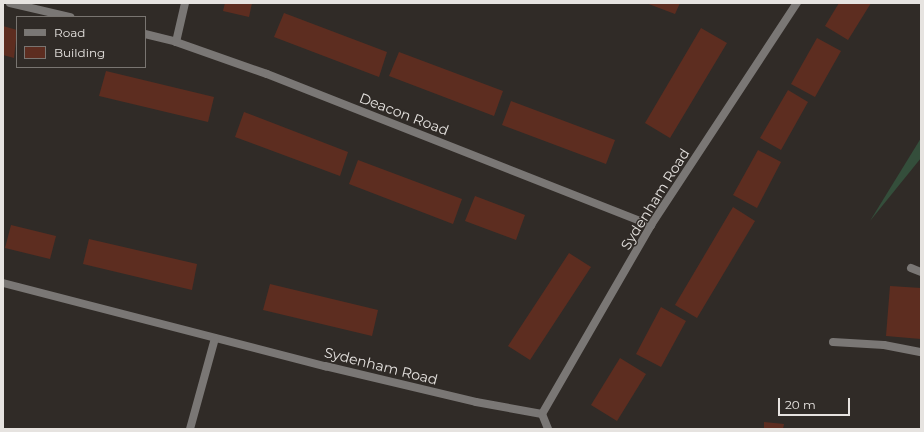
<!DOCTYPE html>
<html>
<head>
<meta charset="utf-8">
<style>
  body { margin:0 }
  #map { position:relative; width:924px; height:432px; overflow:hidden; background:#302b27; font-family:Montserrat,sans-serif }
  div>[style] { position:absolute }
  .green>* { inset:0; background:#344e3b }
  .building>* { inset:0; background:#5d2d20 }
  .street>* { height:8px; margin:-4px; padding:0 4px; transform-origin:4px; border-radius:4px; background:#7a7775 }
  span { translate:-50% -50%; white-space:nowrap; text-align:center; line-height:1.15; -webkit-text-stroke:3px #302b27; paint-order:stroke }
  .street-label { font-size:14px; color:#e6e3e0 }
  .frame { position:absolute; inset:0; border:4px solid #e6e3e0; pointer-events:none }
  .legend { position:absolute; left:16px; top:16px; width:130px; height:52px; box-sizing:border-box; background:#302b27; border:1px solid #797571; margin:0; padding:5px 7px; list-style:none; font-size:12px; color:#e6e3e0 }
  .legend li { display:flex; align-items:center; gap:8px; height:20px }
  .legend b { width:20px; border:1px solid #797571 }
  .scale { position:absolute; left:778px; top:398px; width:72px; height:18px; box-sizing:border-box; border:2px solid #e6e3e0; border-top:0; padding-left:5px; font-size:12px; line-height:14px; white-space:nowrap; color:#e6e3e0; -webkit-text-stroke:3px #302b27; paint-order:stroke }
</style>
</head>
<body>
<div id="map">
  <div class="green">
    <div style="clip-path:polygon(921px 138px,921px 158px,870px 221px)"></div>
  </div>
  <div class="building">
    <div style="clip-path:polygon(225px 3px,252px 3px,249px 17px,223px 11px)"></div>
    <div style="clip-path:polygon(646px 3px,680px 3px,675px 14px)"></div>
    <div style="clip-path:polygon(839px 3px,871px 3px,848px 40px,825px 26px)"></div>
    <div style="clip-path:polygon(284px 13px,387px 52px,379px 77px,274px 37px)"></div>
    <div style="clip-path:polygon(3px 26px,17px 30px,14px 58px,3px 55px)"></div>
    <div style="clip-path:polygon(701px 28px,727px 43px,670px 138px,645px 123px)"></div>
    <div style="clip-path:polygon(817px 38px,841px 51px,815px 97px,791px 84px)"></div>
    <div style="clip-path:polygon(399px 52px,503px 91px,494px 116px,389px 76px)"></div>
    <div style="clip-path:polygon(106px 71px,214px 97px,208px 122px,99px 96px)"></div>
    <div style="clip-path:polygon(788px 90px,808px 102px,781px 150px,760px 138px)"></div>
    <div style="clip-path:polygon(511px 101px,615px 140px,606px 164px,502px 125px)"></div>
    <div style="clip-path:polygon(244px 112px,348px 152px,340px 176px,235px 137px)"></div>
    <div style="clip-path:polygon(758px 150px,781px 162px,757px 208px,733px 195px)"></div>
    <div style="clip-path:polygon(358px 160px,462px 199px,453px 224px,349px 184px)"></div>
    <div style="clip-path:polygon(475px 196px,525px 215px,516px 240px,465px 221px)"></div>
    <div style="clip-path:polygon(733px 207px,755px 221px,697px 318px,675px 305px)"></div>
    <div style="clip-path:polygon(11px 225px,56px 236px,50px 259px,5px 248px)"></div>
    <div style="clip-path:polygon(89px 239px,197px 264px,192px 290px,83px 264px)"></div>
    <div style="clip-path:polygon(569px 253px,591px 267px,530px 360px,508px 346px)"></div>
    <div style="clip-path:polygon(270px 284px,378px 310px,372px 336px,263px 310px)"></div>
    <div style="clip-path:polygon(890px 286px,921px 288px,921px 339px,886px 336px)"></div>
    <div style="clip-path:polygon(661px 307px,686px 321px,661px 367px,636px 354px)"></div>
    <div style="clip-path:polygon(620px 358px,646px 374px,617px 421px,591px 405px)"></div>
    <div style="clip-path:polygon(764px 422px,784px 424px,783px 429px,764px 429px)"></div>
  </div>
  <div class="street">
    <div style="left:10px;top:3px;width:62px;rotate:13.1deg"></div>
    <div style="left:145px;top:34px;width:32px;rotate:14deg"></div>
    <div style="left:176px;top:42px;width:96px;rotate:19.4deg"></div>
    <div style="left:267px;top:74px;width:413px;rotate:21.5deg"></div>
    <div style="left:176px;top:42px;width:40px;rotate:-77deg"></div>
    <div style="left:911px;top:268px;width:11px;rotate:22deg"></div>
    <div style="left:3px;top:283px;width:333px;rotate:14.5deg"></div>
    <div style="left:325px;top:366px;width:155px;rotate:13.4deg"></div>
    <div style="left:476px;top:402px;width:67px;rotate:10.3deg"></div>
    <div style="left:833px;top:342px;width:51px;rotate:3.4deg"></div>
    <div style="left:884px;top:345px;width:38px;rotate:11deg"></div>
    <div style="left:542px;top:414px;width:218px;rotate:-60deg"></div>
    <div style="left:651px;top:225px;width:266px;rotate:-56.7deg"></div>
    <div style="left:542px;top:414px;width:16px;rotate:68deg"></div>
    <div style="left:190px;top:429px;width:94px;rotate:-74.6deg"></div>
  </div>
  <div class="street-label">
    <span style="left:404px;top:114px;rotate:21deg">Deacon Road</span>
    <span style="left:655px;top:199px;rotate:-58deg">Sydenham Road</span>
    <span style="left:381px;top:366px;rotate:14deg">Sydenham Road</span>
  </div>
  <div class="frame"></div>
  <ul class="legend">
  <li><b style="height:5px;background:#7a7775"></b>Road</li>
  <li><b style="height:11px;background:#5d2d20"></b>Building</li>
  </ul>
  <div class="scale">20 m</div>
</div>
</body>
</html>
